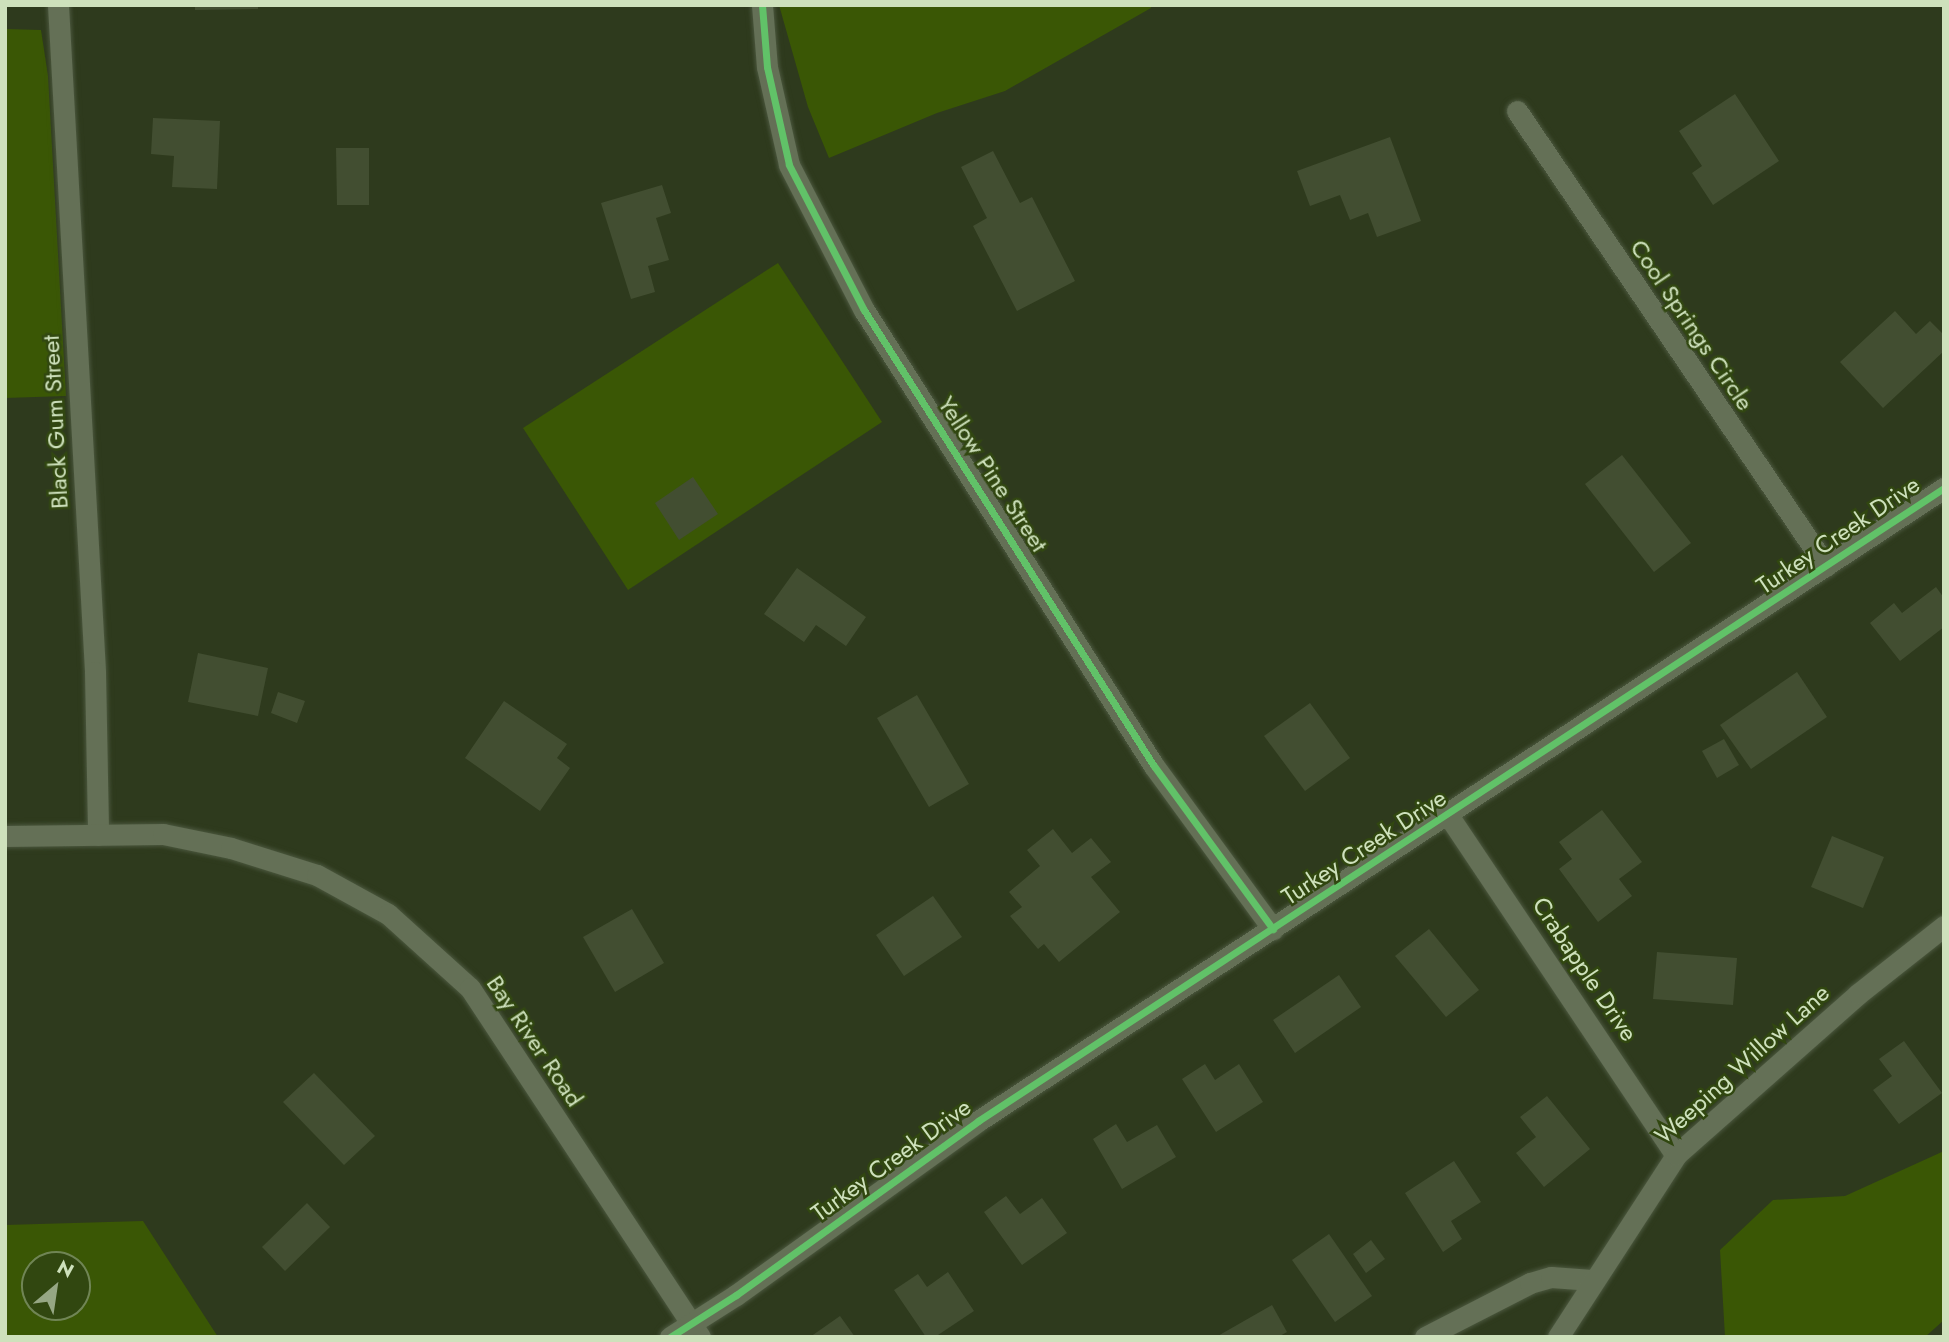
<!DOCTYPE html>
<html>
<head>
<meta charset="utf-8">
<style>
  body { margin:0 }
  #map { position:relative; width:1949px; height:1342px; overflow:hidden; background:#2e3a1d; font-family:Jost,sans-serif }
  div>[style] { position:absolute }
  .green>* { inset:0; background:#3a5705 }
  .building>* { inset:0; background:#424e31 }
  .roads { filter:drop-shadow(0 0 2px #4b573e) drop-shadow(0 0 2px #4b573e) }
  .street>* { height:21px; margin:-10.5px; padding:0 10.5px; transform-origin:10.5px; border-radius:10.5px; background:#647056 }
  .cycleway>* { height:7px; margin:-3.5px; padding:0 3.5px; transform-origin:3.5px; border-radius:3.5px; background:#61c268 }
  span { translate:-50% -50%; white-space:nowrap; text-align:center; line-height:1.15; -webkit-text-stroke:5px #314710; paint-order:stroke }
  .street-label { font-size:24px; color:#cee1bc }
  .frame { position:absolute; inset:0; border:7px solid #cee1bc; pointer-events:none }
  .north { position:absolute; left:21px; top:1251px; width:70px; height:70px; box-sizing:border-box; background:#314710; border:2px solid #708555; border-radius:50%; rotate:29deg; font-size:19px; font-weight:700; line-height:28px; text-align:center; color:#cee1bc }
  .north::after { content:''; display:block; margin:auto; width:24px; height:32px; background:#96a784; clip-path:polygon(50% 0,100% 100%,50% 72%,0 100%) }
</style>
</head>
<body>
<div id="map">
  <div class="green">
    <div style="clip-path:polygon(779px 5px,1151px 5px,1151px 8px,1005px 91px,937px 113px,829px 158px,808px 107px)"></div>
    <div style="clip-path:polygon(5px 29px,41px 30px,48px 76px,66px 396px,5px 398px)"></div>
    <div style="clip-path:polygon(778px 263px,882px 422px,628px 590px,523px 428px)"></div>
    <div style="clip-path:polygon(1944px 1151px,1944px 1320px,1925px 1337px,1725px 1337px,1720px 1250px,1773px 1200px,1845px 1196px)"></div>
    <div style="clip-path:polygon(evenodd,143px 1221px,218px 1337px,5px 1337px,5px 1225px,143px 1221px,77px 1265px,77px 1307px,35px 1307px,35px 1265px,77px 1265px)"></div>
  </div>
  <div class="building">
    <div style="clip-path:polygon(195px 5px,258px 5px,258px 9px,195px 10px)"></div>
    <div style="clip-path:polygon(1735px 94px,1779px 161px,1713px 205px,1692px 173px,1702px 166px,1679px 131px)"></div>
    <div style="clip-path:polygon(153px 118px,220px 121px,217px 189px,172px 187px,174px 156px,151px 154px)"></div>
    <div style="clip-path:polygon(1390px 137px,1421px 221px,1377px 237px,1368px 213px,1350px 220px,1340px 195px,1310px 206px,1297px 171px)"></div>
    <div style="clip-path:polygon(336px 148px,369px 148px,369px 205px,337px 205px)"></div>
    <div style="clip-path:polygon(993px 151px,1020px 203px,1032px 197px,1075px 281px,1017px 311px,973px 226px,987px 218px,961px 167px)"></div>
    <div style="clip-path:polygon(662px 185px,671px 213px,656px 218px,669px 260px,648px 266px,655px 292px,631px 299px,601px 203px)"></div>
    <div style="clip-path:polygon(1895px 311px,1916px 334px,1930px 321px,1944px 335px,1944px 351px,1883px 408px,1840px 362px)"></div>
    <div style="clip-path:polygon(1622px 455px,1691px 543px,1654px 572px,1585px 484px)"></div>
    <div style="clip-path:polygon(693px 477px,718px 514px,679px 540px,655px 503px)"></div>
    <div style="clip-path:polygon(797px 568px,866px 617px,846px 646px,816px 625px,804px 642px,764px 614px)"></div>
    <div style="clip-path:polygon(1936px 587px,1944px 598px,1944px 627px,1900px 661px,1870px 623px,1894px 603px,1902px 613px)"></div>
    <div style="clip-path:polygon(198px 653px,268px 668px,258px 716px,188px 702px)"></div>
    <div style="clip-path:polygon(1797px 672px,1827px 717px,1751px 769px,1720px 725px)"></div>
    <div style="clip-path:polygon(278px 692px,305px 701px,297px 723px,271px 713px)"></div>
    <div style="clip-path:polygon(917px 695px,969px 784px,929px 807px,877px 718px)"></div>
    <div style="clip-path:polygon(504px 701px,567px 744px,557px 758px,570px 768px,540px 811px,465px 758px)"></div>
    <div style="clip-path:polygon(1310px 703px,1350px 758px,1305px 791px,1264px 736px)"></div>
    <div style="clip-path:polygon(1724px 739px,1739px 765px,1717px 778px,1702px 751px)"></div>
    <div style="clip-path:polygon(1602px 810px,1642px 862px,1619px 879px,1632px 896px,1598px 922px,1559px 869px,1572px 859px,1559px 842px)"></div>
    <div style="clip-path:polygon(1053px 829px,1072px 853px,1091px 838px,1111px 862px,1091px 877px,1120px 912px,1059px 962px,1044px 944px,1038px 949px,1010px 916px,1022px 907px,1009px 892px,1040px 866px,1027px 850px)"></div>
    <div style="clip-path:polygon(1832px 836px,1884px 857px,1863px 908px,1811px 887px)"></div>
    <div style="clip-path:polygon(933px 896px,962px 937px,904px 976px,876px 935px)"></div>
    <div style="clip-path:polygon(632px 909px,664px 963px,615px 992px,583px 937px)"></div>
    <div style="clip-path:polygon(1429px 929px,1479px 990px,1446px 1017px,1395px 956px)"></div>
    <div style="clip-path:polygon(1657px 952px,1737px 958px,1733px 1005px,1653px 999px)"></div>
    <div style="clip-path:polygon(1339px 975px,1361px 1007px,1295px 1053px,1273px 1020px)"></div>
    <div style="clip-path:polygon(1904px 1041px,1942px 1093px,1899px 1124px,1873px 1090px,1892px 1076px,1879px 1059px)"></div>
    <div style="clip-path:polygon(1205px 1064px,1215px 1080px,1239px 1064px,1263px 1102px,1216px 1132px,1182px 1079px)"></div>
    <div style="clip-path:polygon(314px 1073px,375px 1136px,344px 1165px,283px 1102px)"></div>
    <div style="clip-path:polygon(1547px 1096px,1590px 1149px,1544px 1187px,1516px 1153px,1536px 1137px,1520px 1117px)"></div>
    <div style="clip-path:polygon(1116px 1124px,1127px 1142px,1157px 1125px,1176px 1157px,1122px 1189px,1093px 1139px)"></div>
    <div style="clip-path:polygon(1454px 1161px,1481px 1202px,1451px 1221px,1462px 1239px,1443px 1252px,1405px 1193px)"></div>
    <div style="clip-path:polygon(1006px 1196px,1020px 1214px,1042px 1198px,1067px 1233px,1022px 1265px,984px 1212px)"></div>
    <div style="clip-path:polygon(307px 1203px,330px 1227px,285px 1271px,262px 1247px)"></div>
    <div style="clip-path:polygon(1329px 1234px,1372px 1296px,1335px 1322px,1292px 1260px)"></div>
    <div style="clip-path:polygon(1371px 1240px,1385px 1259px,1366px 1273px,1353px 1254px)"></div>
    <div style="clip-path:polygon(948px 1272px,974px 1311px,935px 1337px,926px 1337px,894px 1290px,918px 1274px,927px 1287px)"></div>
    <div style="clip-path:polygon(1272px 1305px,1287px 1332px,1278px 1337px,1216px 1337px)"></div>
    <div style="clip-path:polygon(840px 1316px,855px 1337px,810px 1337px)"></div>
  </div>
  <div class="roads">
    <div class="street">
      <div style="left:58px;top:5px;width:668px;rotate:86.82deg"></div>
      <div style="left:95px;top:672px;width:163px;rotate:88.9deg"></div>
      <div style="left:762px;top:5px;width:62px;rotate:85.4deg"></div>
      <div style="left:767px;top:67px;width:100px;rotate:77.3deg"></div>
      <div style="left:789px;top:165px;width:163px;rotate:62.7deg"></div>
      <div style="left:864px;top:310px;width:540px;rotate:57.55deg"></div>
      <div style="left:1154px;top:766px;width:202px;rotate:53.9deg"></div>
      <div style="left:1517px;top:111px;width:550px;rotate:55.82deg"></div>
      <div style="left:1448px;top:815px;width:409px;rotate:56.2deg"></div>
      <div style="left:5px;top:836px;width:158px;rotate:-0.7deg"></div>
      <div style="left:163px;top:834px;width:69px;rotate:11.6deg"></div>
      <div style="left:231px;top:848px;width:90px;rotate:17.4deg"></div>
      <div style="left:317px;top:875px;width:81px;rotate:28.8deg"></div>
      <div style="left:388px;top:914px;width:110px;rotate:42.1deg"></div>
      <div style="left:470px;top:988px;width:418px;rotate:56.6deg"></div>
      <div style="left:670px;top:1337px;width:78px;rotate:-32.5deg"></div>
      <div style="left:736px;top:1295px;width:298px;rotate:-35.7deg"></div>
      <div style="left:978px;top:1121px;width:1155px;rotate:-33.24deg"></div>
      <div style="left:1425px;top:1337px;width:118px;rotate:-27.2deg"></div>
      <div style="left:1530px;top:1283px;width:22px;rotate:-16deg"></div>
      <div style="left:1551px;top:1277px;width:41px;rotate:4.2deg"></div>
      <div style="left:1558px;top:1337px;width:217px;rotate:-57deg"></div>
      <div style="left:1676px;top:1155px;width:243px;rotate:-41.5deg"></div>
      <div style="left:1858px;top:994px;width:110px;rotate:-38.3deg"></div>
    </div>
  </div>
  <div class="cycleway">
    <div style="left:762px;top:5px;width:62px;rotate:85.4deg"></div>
    <div style="left:767px;top:67px;width:100px;rotate:77.3deg"></div>
    <div style="left:789px;top:165px;width:163px;rotate:62.7deg"></div>
    <div style="left:864px;top:310px;width:540px;rotate:57.55deg"></div>
    <div style="left:1154px;top:766px;width:202px;rotate:53.9deg"></div>
    <div style="left:670px;top:1337px;width:78px;rotate:-32.5deg"></div>
    <div style="left:736px;top:1295px;width:298px;rotate:-35.7deg"></div>
    <div style="left:978px;top:1121px;width:1155px;rotate:-33.24deg"></div>
  </div>
  <div class="street-label">
    <span style="left:1692px;top:325px;rotate:56deg">Cool Springs Circle</span>
    <span style="left:55px;top:422px;rotate:-93deg">Black Gum Street</span>
    <span style="left:993px;top:474px;rotate:57deg">Yellow Pine Street</span>
    <span style="left:1838px;top:535px;rotate:-34deg">Turkey Creek Drive</span>
    <span style="left:1364px;top:847px;rotate:-33deg">Turkey Creek Drive</span>
    <span style="left:1585px;top:969px;rotate:56deg">Crabapple Drive</span>
    <span style="left:535px;top:1041px;rotate:56deg">Bay River Road</span>
    <span style="left:1742px;top:1064px;rotate:-42deg">Weeping Willow Lane</span>
    <span style="left:891px;top:1160px;rotate:-36deg">Turkey Creek Drive</span>
  </div>
  <div class="frame"></div>
  <div class="north">N</div>
</div>
</body>
</html>
